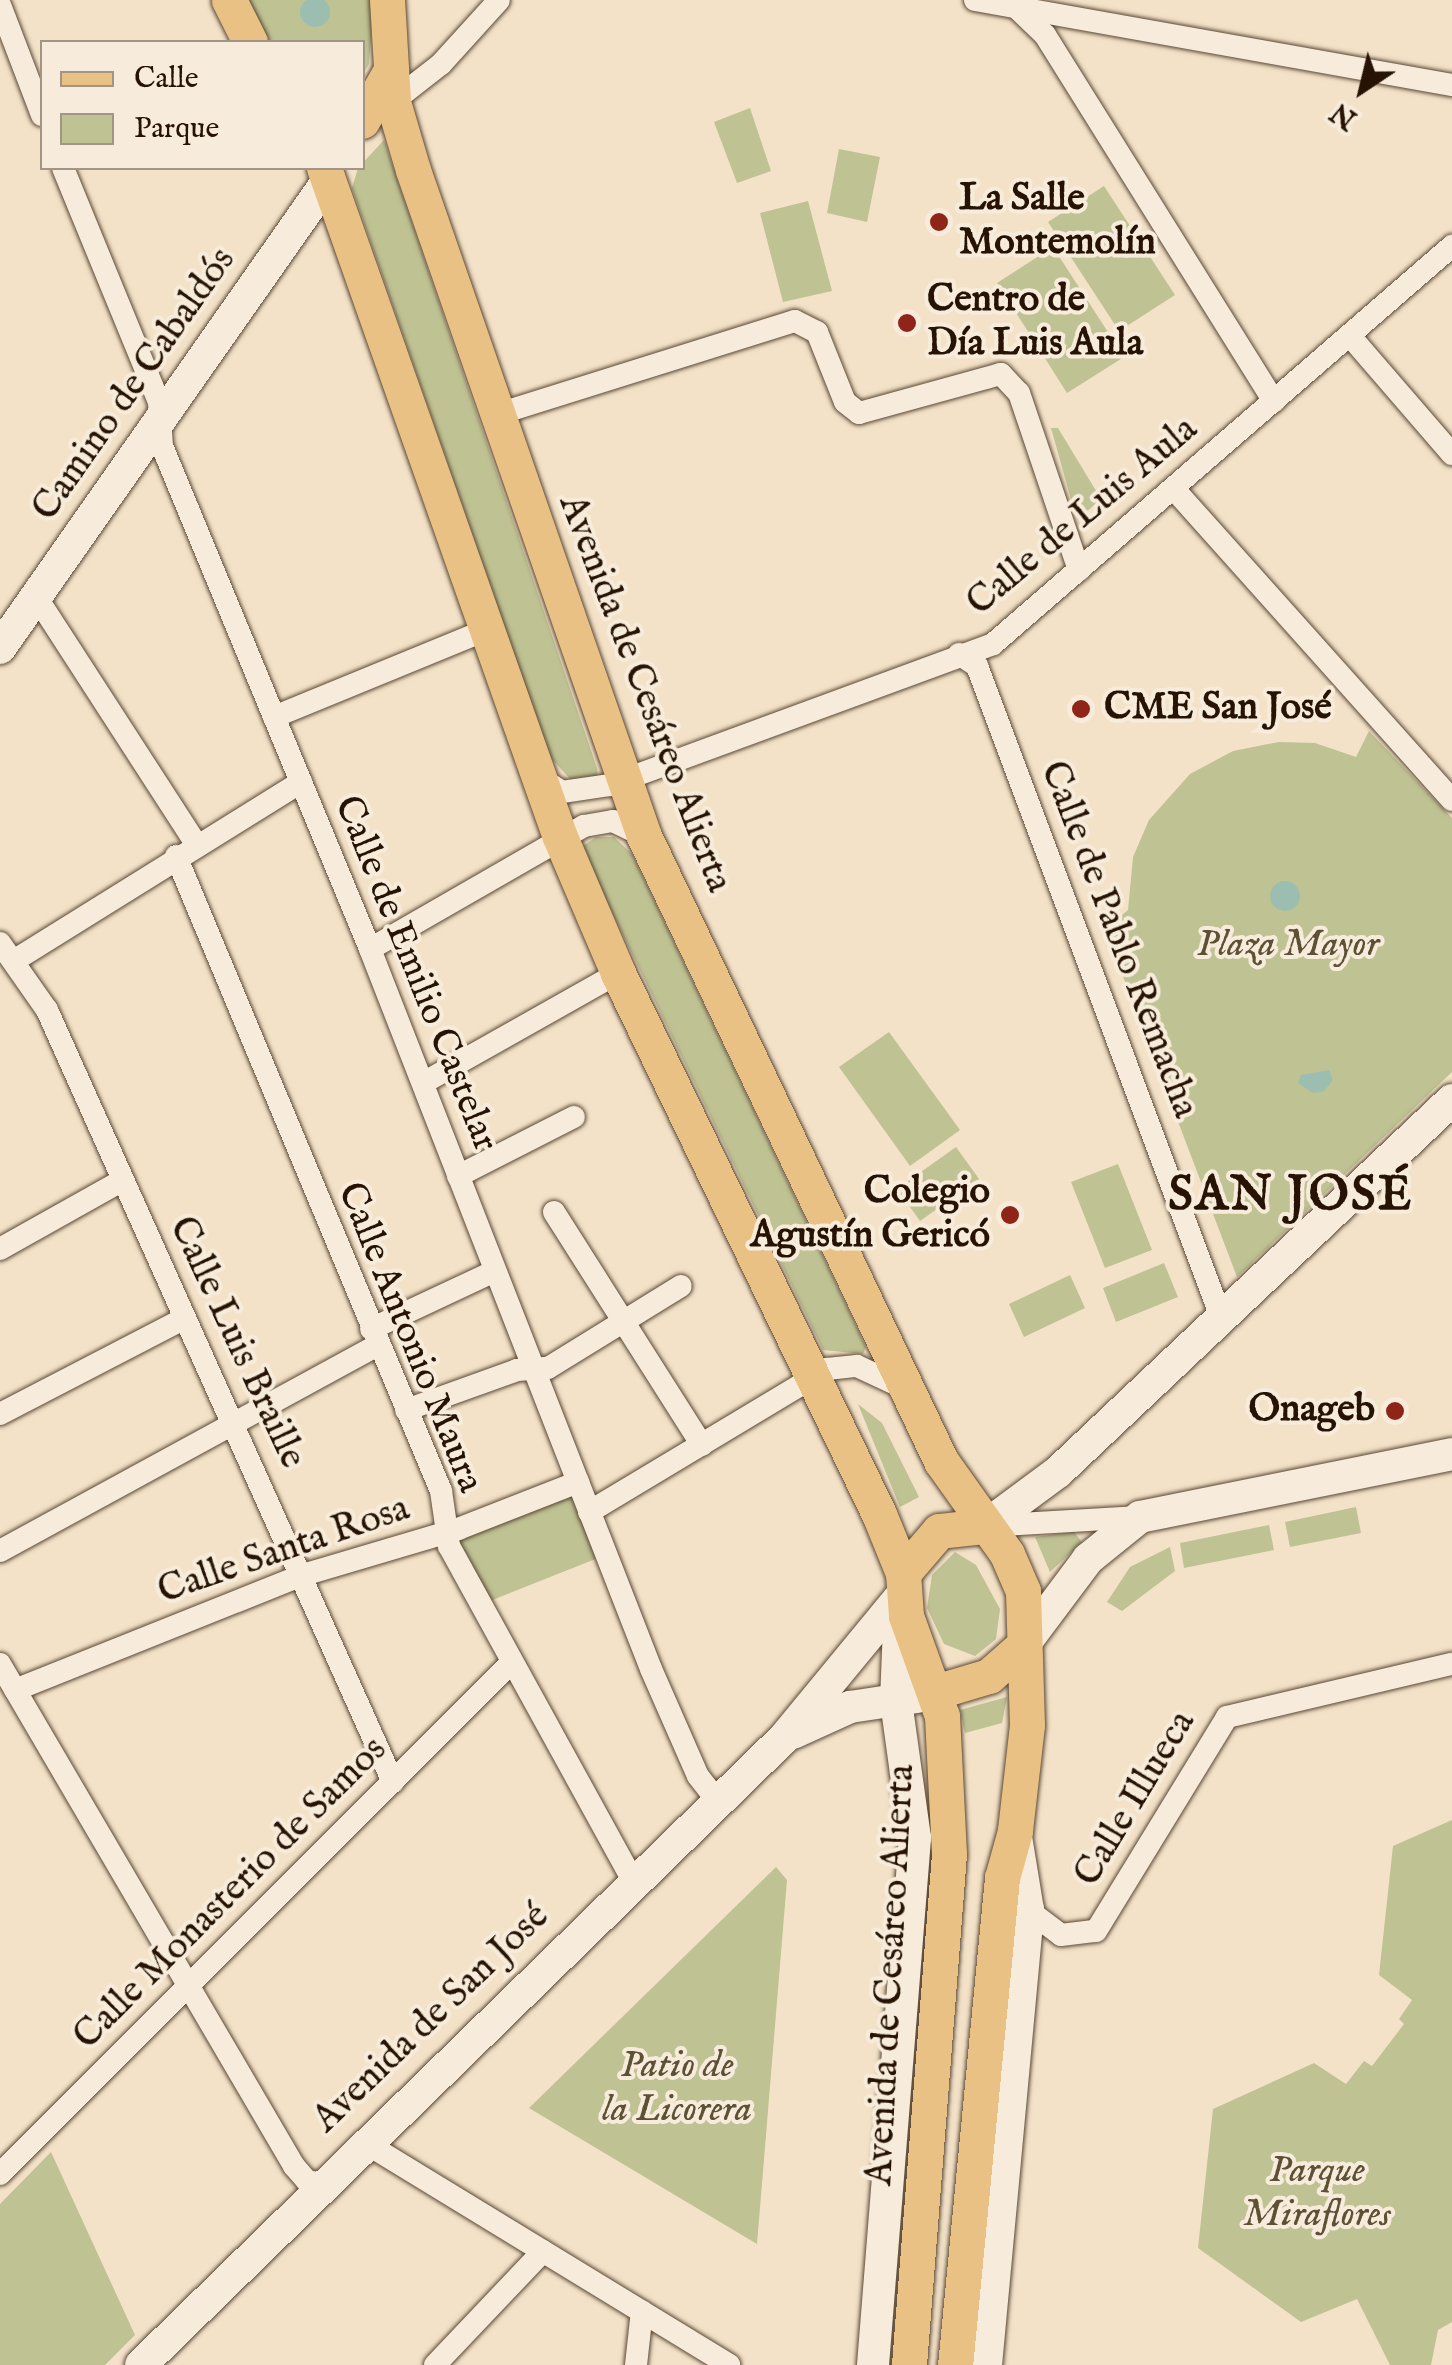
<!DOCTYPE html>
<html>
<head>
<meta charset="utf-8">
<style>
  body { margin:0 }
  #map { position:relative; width:1452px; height:2365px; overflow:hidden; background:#f3e2c8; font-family:"IM FELL English",serif }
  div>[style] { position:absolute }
  .green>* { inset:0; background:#bfc293 }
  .water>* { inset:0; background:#9cbeb1 }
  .round { border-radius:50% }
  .roads { filter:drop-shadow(0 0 2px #594734) drop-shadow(0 0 2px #594734) }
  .street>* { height:22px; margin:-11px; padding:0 11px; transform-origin:11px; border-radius:11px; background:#f7ecdb }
  .secondary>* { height:32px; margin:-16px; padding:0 16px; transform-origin:16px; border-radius:16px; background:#f7ecdb }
  .primary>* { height:35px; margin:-17.5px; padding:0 17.5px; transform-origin:17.5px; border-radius:17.5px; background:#eac184 }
  .dots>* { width:28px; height:28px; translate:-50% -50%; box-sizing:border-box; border:5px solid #f7ecdb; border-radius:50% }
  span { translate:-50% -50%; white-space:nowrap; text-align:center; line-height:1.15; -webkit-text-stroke:8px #f7ecdb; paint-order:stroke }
  .poi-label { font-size:38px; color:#261303; font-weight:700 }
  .left { translate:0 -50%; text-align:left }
  .right { translate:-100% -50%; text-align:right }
  .street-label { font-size:38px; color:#261303 }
  .park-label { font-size:38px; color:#5c5035; font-style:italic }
  .district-label { font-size:48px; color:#261303; font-weight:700; letter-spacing:2.5px }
  .legend { position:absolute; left:40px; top:40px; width:325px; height:130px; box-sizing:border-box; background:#f7ecdb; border:2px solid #a39585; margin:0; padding:12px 18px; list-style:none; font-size:30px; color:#261303 }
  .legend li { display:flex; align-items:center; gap:20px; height:50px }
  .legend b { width:50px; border:2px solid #a39585 }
  .north { position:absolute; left:1312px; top:40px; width:100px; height:100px; -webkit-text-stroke:8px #f7ecdb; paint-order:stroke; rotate:215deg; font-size:28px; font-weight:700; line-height:40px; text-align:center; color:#261303 }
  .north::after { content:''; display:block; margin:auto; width:35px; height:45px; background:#261303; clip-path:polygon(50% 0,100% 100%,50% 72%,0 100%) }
</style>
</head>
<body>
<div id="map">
  <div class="green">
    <div style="clip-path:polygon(244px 0,374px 0,369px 64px,363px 74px,362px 42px,266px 42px)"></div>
    <div style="clip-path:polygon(750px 108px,771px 171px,737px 183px,714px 122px)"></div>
    <div style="clip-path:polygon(384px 140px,597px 768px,598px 777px,572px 781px,550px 757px,352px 188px,358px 168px)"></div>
    <div style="clip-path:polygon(839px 149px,880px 157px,867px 222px,827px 213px)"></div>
    <div style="clip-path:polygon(1104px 186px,1175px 295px,1119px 331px,1048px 222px)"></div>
    <div style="clip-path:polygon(808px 201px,832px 291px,783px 302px,760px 213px)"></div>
    <div style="clip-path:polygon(1053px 247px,1124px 357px,1067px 393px,997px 283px)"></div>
    <div style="clip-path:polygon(1051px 428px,1058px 428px,1101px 499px,1085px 513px,1074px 510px)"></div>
    <div style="clip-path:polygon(1369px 731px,1452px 818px,1452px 1072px,1237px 1277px,1105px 929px,1128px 910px,1133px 857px,1149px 820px,1190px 774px,1233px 751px,1279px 742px,1315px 743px,1356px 757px)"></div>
    <div style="clip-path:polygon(596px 837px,614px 837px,632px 854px,866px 1347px,863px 1354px,823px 1350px,595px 877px,583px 846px)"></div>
    <div style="clip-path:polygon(889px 1032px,960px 1130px,910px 1166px,839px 1067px)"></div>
    <div style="clip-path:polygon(956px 1147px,979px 1179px,920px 1221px,897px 1189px)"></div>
    <div style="clip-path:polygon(1118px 1164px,1152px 1250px,1105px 1268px,1071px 1182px)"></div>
    <div style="clip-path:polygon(1164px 1263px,1178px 1297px,1116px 1322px,1103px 1288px)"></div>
    <div style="clip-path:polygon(1070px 1275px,1085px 1308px,1024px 1337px,1009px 1304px)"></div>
    <div style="clip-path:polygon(858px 1404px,882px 1423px,919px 1497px,900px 1507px)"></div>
    <div style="clip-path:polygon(573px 1492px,603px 1556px,485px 1603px,456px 1535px)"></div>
    <div style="clip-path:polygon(1356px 1507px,1361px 1533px,1290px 1547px,1285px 1522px)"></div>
    <div style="clip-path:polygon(1269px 1525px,1274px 1550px,1184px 1568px,1180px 1543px)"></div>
    <div style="clip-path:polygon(1074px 1532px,1082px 1542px,1050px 1572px,1035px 1537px)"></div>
    <div style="clip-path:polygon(1170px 1547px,1175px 1571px,1122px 1611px,1107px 1602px,1130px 1567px)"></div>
    <div style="clip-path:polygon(955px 1552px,976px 1565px,1000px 1609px,996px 1639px,975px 1656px,944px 1644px,927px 1608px,932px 1575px)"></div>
    <div style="clip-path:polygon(1007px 1697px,1002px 1723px,965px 1733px,960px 1710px)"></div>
    <div style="clip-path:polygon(1452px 1820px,1452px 2322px,1438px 2330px,1431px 2365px,1390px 2365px,1357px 2299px,1301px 2322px,1198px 2248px,1213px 2109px,1314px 2063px,1346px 2084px,1364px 2061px,1372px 2066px,1404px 2024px,1399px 2019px,1412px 2000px,1379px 1975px,1393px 1846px)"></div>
    <div style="clip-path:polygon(776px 1867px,787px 1880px,757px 2244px,529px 2108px)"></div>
    <div style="clip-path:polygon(51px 2152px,135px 2335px,105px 2365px,0 2365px,0 2204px)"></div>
  </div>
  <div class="water">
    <div class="round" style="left:300px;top:-3px;width:30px;height:30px"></div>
    <div class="round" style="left:1270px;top:881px;width:30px;height:30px"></div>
    <div style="clip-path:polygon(1329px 1070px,1333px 1080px,1324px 1091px,1313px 1093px,1298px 1083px,1301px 1075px)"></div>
  </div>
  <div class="roads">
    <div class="street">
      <div style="left:975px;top:0;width:485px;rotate:10.1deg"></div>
      <div style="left:0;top:5px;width:118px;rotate:69.1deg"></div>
      <div style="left:1017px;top:8px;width:39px;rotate:44deg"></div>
      <div style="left:1045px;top:35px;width:432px;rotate:58deg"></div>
      <div style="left:386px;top:107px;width:70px;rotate:-38deg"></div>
      <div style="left:441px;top:64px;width:86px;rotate:-47.8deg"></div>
      <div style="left:63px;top:168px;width:253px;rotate:67.7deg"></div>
      <div style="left:159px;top:402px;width:44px;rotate:86.1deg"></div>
      <div style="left:162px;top:446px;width:544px;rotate:67.53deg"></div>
      <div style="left:370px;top:949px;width:773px;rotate:68.68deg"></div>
      <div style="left:651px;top:1669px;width:117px;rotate:66.3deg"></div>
      <div style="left:698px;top:1776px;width:33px;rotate:52deg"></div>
      <div style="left:1350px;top:336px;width:156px;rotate:49.2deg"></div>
      <div style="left:495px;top:415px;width:314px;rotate:-17.4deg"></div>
      <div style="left:795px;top:321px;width:25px;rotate:27deg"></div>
      <div style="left:817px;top:332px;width:75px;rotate:68.2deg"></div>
      <div style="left:845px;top:402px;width:18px;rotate:38deg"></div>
      <div style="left:859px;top:413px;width:147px;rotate:-15.4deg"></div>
      <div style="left:1001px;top:374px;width:26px;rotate:47deg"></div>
      <div style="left:1019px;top:393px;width:187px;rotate:71.3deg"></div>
      <div style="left:1174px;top:489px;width:417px;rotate:48.2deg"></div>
      <div style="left:37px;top:598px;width:291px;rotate:57.1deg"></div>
      <div style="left:959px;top:654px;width:22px;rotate:34deg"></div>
      <div style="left:977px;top:666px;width:695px;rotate:69.45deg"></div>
      <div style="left:274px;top:717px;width:229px;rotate:-22.3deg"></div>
      <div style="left:539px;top:777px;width:27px;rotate:33deg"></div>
      <div style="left:562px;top:792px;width:49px;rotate:-8.3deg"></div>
      <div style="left:610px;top:785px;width:408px;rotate:-20.2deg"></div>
      <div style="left:993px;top:644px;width:608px;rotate:-40.93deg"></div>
      <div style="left:176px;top:856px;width:688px;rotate:67.35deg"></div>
      <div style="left:441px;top:1491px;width:56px;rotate:81.7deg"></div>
      <div style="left:449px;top:1546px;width:384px;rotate:61.2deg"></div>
      <div style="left:0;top:943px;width:82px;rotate:55deg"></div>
      <div style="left:47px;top:1010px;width:846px;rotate:65.86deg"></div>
      <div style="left:370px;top:949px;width:247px;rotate:-29.9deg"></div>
      <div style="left:584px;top:826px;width:29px;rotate:-10deg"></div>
      <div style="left:613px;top:821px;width:34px;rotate:26deg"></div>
      <div style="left:15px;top:960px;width:337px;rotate:-31.9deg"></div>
      <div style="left:423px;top:1083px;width:224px;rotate:-29.4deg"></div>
      <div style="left:458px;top:1176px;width:130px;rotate:-27deg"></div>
      <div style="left:554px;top:1212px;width:276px;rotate:57.6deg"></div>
      <div style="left:0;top:1249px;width:141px;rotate:-29.3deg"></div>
      <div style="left:371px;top:1329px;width:137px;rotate:-25.1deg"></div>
      <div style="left:406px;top:1410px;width:118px;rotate:-19.8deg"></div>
      <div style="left:517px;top:1370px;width:31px;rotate:-4deg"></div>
      <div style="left:548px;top:1368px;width:156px;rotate:-31.7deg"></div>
      <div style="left:0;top:1414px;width:208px;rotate:-27.4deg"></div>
      <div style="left:589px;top:1512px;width:278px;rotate:-31deg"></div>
      <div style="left:827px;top:1369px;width:30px;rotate:-6deg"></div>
      <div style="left:857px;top:1366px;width:54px;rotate:25.1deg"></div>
      <div style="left:985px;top:1526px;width:155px;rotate:-3.3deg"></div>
      <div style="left:0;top:1551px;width:430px;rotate:-28.6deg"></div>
      <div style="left:0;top:1664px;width:582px;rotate:59.64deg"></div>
      <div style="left:294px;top:2166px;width:20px;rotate:49deg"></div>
      <div style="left:307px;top:2181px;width:16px;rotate:11deg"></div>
      <div style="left:15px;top:1690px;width:310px;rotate:-21.8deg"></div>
      <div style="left:303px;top:1575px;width:162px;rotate:-16.5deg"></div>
      <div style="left:458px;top:1529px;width:129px;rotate:-21.4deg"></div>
      <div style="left:1028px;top:1910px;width:41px;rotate:37.1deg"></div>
      <div style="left:1061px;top:1935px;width:35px;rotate:-7deg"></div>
      <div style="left:1096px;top:1931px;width:251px;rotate:-58.5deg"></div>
      <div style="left:1227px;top:1717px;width:231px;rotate:-13.3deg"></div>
      <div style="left:364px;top:2142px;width:428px;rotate:31.4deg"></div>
      <div style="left:0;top:2174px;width:723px;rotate:-45deg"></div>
      <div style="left:435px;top:2365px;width:157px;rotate:-46.5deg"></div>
      <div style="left:636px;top:2365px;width:54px;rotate:-83.7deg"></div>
    </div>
    <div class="secondary">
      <div style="left:0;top:648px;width:573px;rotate:-54.95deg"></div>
      <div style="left:985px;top:1526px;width:91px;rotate:-36.5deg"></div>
      <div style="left:1058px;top:1472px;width:542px;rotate:-43.35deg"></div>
      <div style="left:1023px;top:1646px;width:109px;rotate:-53.2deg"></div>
      <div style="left:1088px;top:1559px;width:67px;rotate:-38.9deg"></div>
      <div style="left:1140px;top:1517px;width:318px;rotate:-11.4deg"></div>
      <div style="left:793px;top:1733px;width:63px;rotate:-24.5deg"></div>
      <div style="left:850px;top:1707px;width:68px;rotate:-8.5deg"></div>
      <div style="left:141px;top:2365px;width:898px;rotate:-44.28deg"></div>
      <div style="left:784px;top:1738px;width:184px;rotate:-50.5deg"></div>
      <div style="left:873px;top:2365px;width:529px;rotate:-85.44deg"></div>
      <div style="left:915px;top:1838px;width:138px;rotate:-97.9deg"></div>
      <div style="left:896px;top:1701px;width:100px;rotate:-87.7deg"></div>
      <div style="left:986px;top:2365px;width:457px;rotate:-84.7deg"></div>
      <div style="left:1028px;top:1910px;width:80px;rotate:-99.3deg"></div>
    </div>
    <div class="primary">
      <div style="left:229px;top:0;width:47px;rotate:63.4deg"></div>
      <div style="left:387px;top:0;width:102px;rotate:86.6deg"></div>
      <div style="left:393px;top:102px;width:71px;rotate:73.6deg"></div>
      <div style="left:413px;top:170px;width:705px;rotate:70.87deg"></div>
      <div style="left:644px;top:836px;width:692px;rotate:64.58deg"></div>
      <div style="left:941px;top:1461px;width:114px;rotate:54.6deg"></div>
      <div style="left:1007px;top:1554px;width:40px;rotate:66.6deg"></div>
      <div style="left:1023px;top:1591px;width:134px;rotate:88.3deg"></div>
      <div style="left:1027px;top:1725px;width:107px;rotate:96.5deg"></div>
      <div style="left:1015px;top:1831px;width:49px;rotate:105.5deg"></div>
      <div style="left:1002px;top:1878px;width:489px;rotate:95.5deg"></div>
      <div style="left:362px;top:121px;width:59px;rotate:-60.4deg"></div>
      <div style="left:324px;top:168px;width:709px;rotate:70.57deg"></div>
      <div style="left:560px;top:837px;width:148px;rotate:66.9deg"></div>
      <div style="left:618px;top:973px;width:601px;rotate:64.25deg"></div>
      <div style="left:879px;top:1514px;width:64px;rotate:67.9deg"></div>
      <div style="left:903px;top:1573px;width:43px;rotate:86deg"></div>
      <div style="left:906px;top:1616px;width:106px;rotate:70.2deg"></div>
      <div style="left:942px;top:1716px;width:138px;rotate:87.1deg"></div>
      <div style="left:949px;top:1854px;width:513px;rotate:94.48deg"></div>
      <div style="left:903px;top:1573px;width:55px;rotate:-49.4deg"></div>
      <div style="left:939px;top:1531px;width:46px;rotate:-6.2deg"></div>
      <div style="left:935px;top:1692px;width:56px;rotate:-16.5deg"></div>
      <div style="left:989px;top:1676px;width:45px;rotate:-41.4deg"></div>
    </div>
  </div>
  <div class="dots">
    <div style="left:939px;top:222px;background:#8f2418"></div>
    <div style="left:907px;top:323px;background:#8f2418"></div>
    <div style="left:1081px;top:709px;background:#8f2418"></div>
    <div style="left:1010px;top:1215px;background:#8f2418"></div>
    <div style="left:1395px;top:1411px;background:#8f2418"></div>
  </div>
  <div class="poi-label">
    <span class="left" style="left:959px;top:222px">La Salle<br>Montemolín</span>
    <span class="left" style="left:927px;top:323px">Centro de<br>Día Luis Aula</span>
    <span class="left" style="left:1104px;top:709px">CME San José</span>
    <span class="right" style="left:990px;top:1215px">Colegio<br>Agustín Gericó</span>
    <span class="right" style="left:1375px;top:1411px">Onageb</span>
  </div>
  <div class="street-label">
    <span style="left:135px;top:385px;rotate:-55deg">Camino de Cabaldós</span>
    <span style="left:1083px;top:517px;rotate:-40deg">Calle de Luis Aula</span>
    <span style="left:644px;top:694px;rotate:69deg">Avenida de Cesáreo Alierta</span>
    <span style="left:1118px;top:940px;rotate:69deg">Calle de Pablo Remacha</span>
    <span style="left:415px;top:974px;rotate:68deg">Calle de Emilio Castelar</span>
    <span style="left:409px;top:1338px;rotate:68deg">Calle Antonio Maura</span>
    <span style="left:236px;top:1343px;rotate:65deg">Calle Luis Braille</span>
    <span style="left:284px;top:1551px;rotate:-19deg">Calle Santa Rosa</span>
    <span style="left:1136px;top:1799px;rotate:-59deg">Calle Illueca</span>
    <span style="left:231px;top:1894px;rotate:-45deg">Calle Monasterio de Samos</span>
    <span style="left:892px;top:1975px;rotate:-87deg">Avenida de Cesáreo Alierta</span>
    <span style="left:432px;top:2019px;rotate:-44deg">Avenida de San José</span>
  </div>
  <div class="park-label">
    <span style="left:1288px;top:946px">Plaza Mayor</span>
    <span style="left:677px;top:2089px">Patio de<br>la Licorera</span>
    <span style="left:1317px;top:2194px">Parque<br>Miraflores</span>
  </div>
  <div class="district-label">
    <span style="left:1291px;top:1197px">SAN JOSÉ</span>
  </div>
  <ul class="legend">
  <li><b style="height:12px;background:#eac184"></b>Calle</li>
  <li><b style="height:28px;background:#bfc293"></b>Parque</li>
  </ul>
  <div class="north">N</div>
</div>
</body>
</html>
